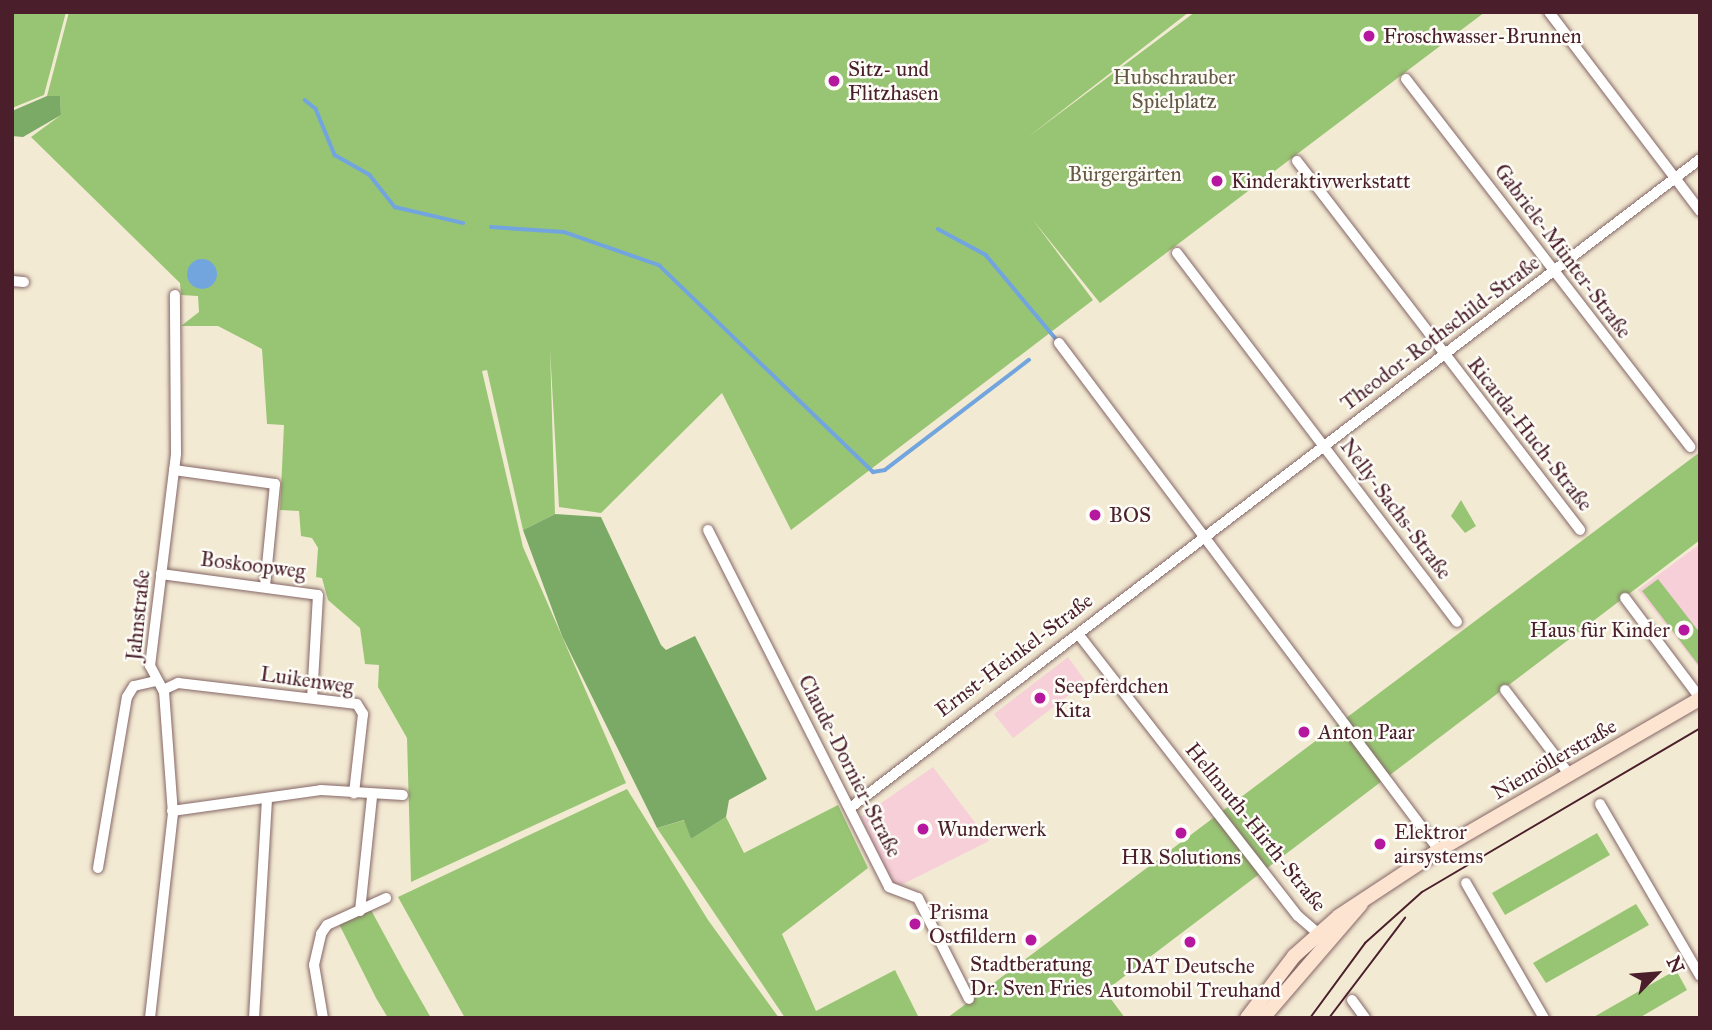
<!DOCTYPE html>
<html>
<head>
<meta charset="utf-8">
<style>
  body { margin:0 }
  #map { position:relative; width:1712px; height:1030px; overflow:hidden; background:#f3ead3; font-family:"IM FELL Great Primer",serif }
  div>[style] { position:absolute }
  .built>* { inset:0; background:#f6cfd8 }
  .green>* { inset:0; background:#98c574 }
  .forest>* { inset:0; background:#7aaa66 }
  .water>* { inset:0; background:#72a5de }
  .round { border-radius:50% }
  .stream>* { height:3.5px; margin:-1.75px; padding:0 1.75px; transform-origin:1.75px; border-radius:1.75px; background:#72a5de }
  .roads { filter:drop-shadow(0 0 2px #856666) drop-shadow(0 0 2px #856666) }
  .street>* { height:10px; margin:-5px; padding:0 5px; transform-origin:5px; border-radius:5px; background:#fff }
  .secondary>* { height:14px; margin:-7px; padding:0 7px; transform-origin:7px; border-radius:7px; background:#fde4d1 }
  .tram>* { height:2px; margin:-1px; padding:0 1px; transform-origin:1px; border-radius:1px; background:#4a1f2b }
  .dots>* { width:19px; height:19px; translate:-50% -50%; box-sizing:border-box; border:4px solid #fdfcf7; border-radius:50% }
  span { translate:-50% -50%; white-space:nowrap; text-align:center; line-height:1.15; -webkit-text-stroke:5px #fdfcf7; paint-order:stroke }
  .poi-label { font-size:21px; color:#4a1f2b }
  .left { translate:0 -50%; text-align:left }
  .right { translate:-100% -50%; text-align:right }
  .park-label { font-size:21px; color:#655945 }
  .street-label { font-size:21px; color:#4a1f2b }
  .frame { position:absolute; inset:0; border:14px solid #4a1f2b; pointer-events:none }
  .north { position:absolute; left:1621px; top:939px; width:70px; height:70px; -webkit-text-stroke:5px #fdfcf7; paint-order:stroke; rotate:65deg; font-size:19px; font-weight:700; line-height:28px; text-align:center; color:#4a1f2b }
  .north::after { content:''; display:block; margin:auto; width:24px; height:32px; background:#4a1f2b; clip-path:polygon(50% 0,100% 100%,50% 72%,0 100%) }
</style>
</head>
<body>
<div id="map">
  <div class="built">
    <div style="clip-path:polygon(1700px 544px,1700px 669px,1638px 590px)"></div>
    <div style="clip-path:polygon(1068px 657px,1086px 682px,1013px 738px,994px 714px)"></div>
    <div style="clip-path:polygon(933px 767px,989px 841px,895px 888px,861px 817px)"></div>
  </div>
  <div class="green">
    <div style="clip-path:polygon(12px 12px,66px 12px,44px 95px,12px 108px)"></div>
    <div style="clip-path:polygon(69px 12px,1189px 12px,1028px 137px,1195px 12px,1485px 12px,1100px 303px,1033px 220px,1093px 300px,791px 530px,722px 393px,601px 513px,559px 507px,550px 350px,555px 514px,523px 530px,487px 370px,482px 371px,523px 547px,626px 783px,411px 882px,407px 738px,378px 687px,379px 665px,365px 664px,360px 628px,328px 600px,322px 578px,316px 577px,318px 548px,312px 538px,301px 536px,299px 511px,280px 510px,284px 425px,267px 424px,262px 349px,218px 326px,181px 326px,199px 312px,198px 296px,181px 295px,180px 283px,31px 137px,61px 115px,60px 96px,47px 96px)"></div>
    <div style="clip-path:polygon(1700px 452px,1700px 540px,1105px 991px,1125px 1018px,947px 1018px)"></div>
    <div style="clip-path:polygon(1461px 500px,1476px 526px,1465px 533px,1451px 516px)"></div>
    <div style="clip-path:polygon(1658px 579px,1700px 633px,1700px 667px,1642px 591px)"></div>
    <div style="clip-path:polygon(627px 789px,708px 920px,779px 1018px,465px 1018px,398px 897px)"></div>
    <div style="clip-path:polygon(838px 805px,868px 868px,782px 934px,816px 1011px,895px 970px,919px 1018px,785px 1018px,657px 828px,685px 820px,691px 839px,726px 817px,744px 853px)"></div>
    <div style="clip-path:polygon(1597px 833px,1610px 855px,1505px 915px,1492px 893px)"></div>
    <div style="clip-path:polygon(1636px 904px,1649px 925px,1546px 983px,1533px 963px)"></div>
    <div style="clip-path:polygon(371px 910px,403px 969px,431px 1018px,388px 1018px,376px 998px,339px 924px)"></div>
    <div style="clip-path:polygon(1676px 970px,1687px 990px,1639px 1018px,1592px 1018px)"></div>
  </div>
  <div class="forest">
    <div style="clip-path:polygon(47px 96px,60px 96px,61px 115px,23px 137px,12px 136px,12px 111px)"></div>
    <div style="clip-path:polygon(555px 514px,601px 517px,661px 645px,666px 650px,695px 636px,767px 779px,729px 800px,726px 817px,691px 839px,684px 820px,657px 828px,562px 636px,523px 530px)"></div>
  </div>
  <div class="water">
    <div class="round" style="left:187px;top:259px;width:30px;height:30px"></div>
  </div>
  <div class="stream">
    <div style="left:305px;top:100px;width:14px;rotate:39deg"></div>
    <div style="left:316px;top:109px;width:50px;rotate:67.6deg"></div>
    <div style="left:335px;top:155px;width:40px;rotate:29.7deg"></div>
    <div style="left:370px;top:175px;width:41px;rotate:52deg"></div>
    <div style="left:395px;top:207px;width:70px;rotate:13.2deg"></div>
    <div style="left:491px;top:227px;width:73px;rotate:3.9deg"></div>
    <div style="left:564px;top:232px;width:101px;rotate:19.2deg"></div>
    <div style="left:659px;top:265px;width:298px;rotate:44deg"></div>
    <div style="left:873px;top:472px;width:12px;rotate:-9deg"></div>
    <div style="left:885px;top:470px;width:181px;rotate:-37.4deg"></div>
    <div style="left:938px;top:229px;width:55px;rotate:28.4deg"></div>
    <div style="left:986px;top:255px;width:111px;rotate:50.1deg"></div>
  </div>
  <div class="roads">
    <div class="street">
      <div style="left:1549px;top:12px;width:250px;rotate:52.8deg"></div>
      <div style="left:1406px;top:79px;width:465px;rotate:52.3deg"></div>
      <div style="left:1297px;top:161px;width:465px;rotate:52.5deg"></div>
      <div style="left:1177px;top:253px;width:463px;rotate:52.8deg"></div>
      <div style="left:12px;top:281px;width:12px;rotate:5deg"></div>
      <div style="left:1059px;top:343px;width:634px;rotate:53.15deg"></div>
      <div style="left:174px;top:470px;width:102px;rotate:7.9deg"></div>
      <div style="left:275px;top:484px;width:102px;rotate:95.6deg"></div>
      <div style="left:708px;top:530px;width:400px;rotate:63.1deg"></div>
      <div style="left:889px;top:887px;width:31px;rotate:21deg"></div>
      <div style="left:918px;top:898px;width:113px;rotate:63.2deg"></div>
      <div style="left:161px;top:574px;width:158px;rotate:7.6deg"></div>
      <div style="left:318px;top:595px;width:103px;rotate:93.3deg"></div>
      <div style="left:1625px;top:598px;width:125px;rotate:53.1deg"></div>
      <div style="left:1079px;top:635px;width:356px;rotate:52.1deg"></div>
      <div style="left:1298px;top:916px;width:32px;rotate:41deg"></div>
      <div style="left:163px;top:690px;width:17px;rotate:-25deg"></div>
      <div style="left:178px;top:683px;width:180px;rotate:6.7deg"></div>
      <div style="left:357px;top:704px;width:12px;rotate:59deg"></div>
      <div style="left:363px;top:714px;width:80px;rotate:96.5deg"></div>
      <div style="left:1505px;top:690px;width:106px;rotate:52.7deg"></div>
      <div style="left:1600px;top:804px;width:199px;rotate:59.8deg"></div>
      <div style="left:850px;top:808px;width:1069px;rotate:-37.36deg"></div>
      <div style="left:172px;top:811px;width:150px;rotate:-8deg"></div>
      <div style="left:321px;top:790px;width:82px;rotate:3.5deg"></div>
      <div style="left:98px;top:868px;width:173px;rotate:-80.4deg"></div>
      <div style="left:127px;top:697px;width:13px;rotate:-58deg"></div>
      <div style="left:134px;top:686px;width:23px;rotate:-13deg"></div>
      <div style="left:1466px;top:883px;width:156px;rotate:60deg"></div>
      <div style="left:360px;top:911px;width:116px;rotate:-84deg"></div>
      <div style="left:1352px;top:1000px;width:22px;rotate:54deg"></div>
      <div style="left:150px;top:1018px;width:205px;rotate:-83.6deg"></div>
      <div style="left:173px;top:814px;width:122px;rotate:-94.2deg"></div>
      <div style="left:164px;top:692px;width:30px;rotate:-118deg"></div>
      <div style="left:150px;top:666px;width:214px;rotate:-83deg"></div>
      <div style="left:176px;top:454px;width:159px;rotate:-90.4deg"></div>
      <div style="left:254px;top:1018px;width:216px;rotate:-86.6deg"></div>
      <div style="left:323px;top:1018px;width:54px;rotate:-99.6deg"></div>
      <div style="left:314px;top:965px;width:32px;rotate:-77deg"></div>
      <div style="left:321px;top:934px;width:11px;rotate:-56deg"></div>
      <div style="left:327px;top:925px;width:65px;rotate:-24.6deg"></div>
    </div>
    <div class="secondary">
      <div style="left:1247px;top:1018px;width:78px;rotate:-52.8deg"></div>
      <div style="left:1294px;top:956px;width:60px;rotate:-41.6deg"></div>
      <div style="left:1339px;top:916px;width:120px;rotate:-33.4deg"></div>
      <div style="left:1439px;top:850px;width:302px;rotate:-30.1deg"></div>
      <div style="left:1263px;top:1018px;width:150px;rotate:-49.3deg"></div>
    </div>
  </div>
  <div class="tram">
    <div style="left:1310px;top:1018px;width:93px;rotate:-53.7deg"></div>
    <div style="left:1365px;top:943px;width:76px;rotate:-41.8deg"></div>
    <div style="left:1422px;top:892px;width:323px;rotate:-30.5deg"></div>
    <div style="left:1329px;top:1018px;width:126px;rotate:-52.8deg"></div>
  </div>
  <div class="dots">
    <div style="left:1369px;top:36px;background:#b5179e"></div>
    <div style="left:834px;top:81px;background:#b5179e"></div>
    <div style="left:1217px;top:181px;background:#b5179e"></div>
    <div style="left:1095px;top:515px;background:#b5179e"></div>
    <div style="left:1684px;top:630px;background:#b5179e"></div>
    <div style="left:1040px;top:698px;background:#b5179e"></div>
    <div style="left:1304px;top:732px;background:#b5179e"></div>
    <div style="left:923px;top:829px;background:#b5179e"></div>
    <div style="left:1181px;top:833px;background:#b5179e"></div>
    <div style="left:1380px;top:844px;background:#b5179e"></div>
    <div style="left:915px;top:924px;background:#b5179e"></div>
    <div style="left:1031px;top:940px;background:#b5179e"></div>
    <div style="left:1190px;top:942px;background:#b5179e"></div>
  </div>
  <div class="poi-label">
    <span class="left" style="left:1383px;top:36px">Froschwasser-Brunnen</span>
    <span class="left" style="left:848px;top:81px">Sitz- und<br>Flitzhasen</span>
    <span class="left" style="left:1231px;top:181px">Kinderaktivwerkstatt</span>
    <span class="left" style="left:1109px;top:515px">BOS</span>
    <span class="right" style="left:1670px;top:630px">Haus für Kinder</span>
    <span class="left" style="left:1054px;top:698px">Seepferdchen<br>Kita</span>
    <span class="left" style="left:1318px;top:732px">Anton Paar</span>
    <span class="left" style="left:937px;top:829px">Wunderwerk</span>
    <span class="left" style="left:1394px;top:844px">Elektror<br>airsystems</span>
    <span style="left:1181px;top:857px">HR Solutions</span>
    <span class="left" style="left:929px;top:924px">Prisma<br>Ostfildern</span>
    <span style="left:1031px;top:976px">Stadtberatung<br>Dr. Sven Fries</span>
    <span style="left:1190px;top:978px">DAT Deutsche<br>Automobil Treuhand</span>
  </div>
  <div class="park-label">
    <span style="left:1174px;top:89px">Hubschrauber<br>Spielplatz</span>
    <span style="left:1125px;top:174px">Bürgergärten</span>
  </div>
  <div class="street-label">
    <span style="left:1563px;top:251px;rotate:53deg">Gabriele-Münter-Straße</span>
    <span style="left:1440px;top:333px;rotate:-37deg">Theodor-Rothschild-Straße</span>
    <span style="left:1530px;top:434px;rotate:52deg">Ricarda-Huch-Straße</span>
    <span style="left:1396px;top:509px;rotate:53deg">Nelly-Sachs-Straße</span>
    <span style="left:253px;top:565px;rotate:7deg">Boskoopweg</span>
    <span style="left:138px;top:615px;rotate:-84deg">Jahnstraße</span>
    <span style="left:1014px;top:655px;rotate:-37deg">Ernst-Heinkel-Straße</span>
    <span style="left:307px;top:680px;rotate:8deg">Luikenweg</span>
    <span style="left:1554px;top:759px;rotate:-30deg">Niemöllerstraße</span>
    <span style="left:850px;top:766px;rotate:63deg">Claude-Dornier-Straße</span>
    <span style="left:1256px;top:827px;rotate:51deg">Hellmuth-Hirth-Straße</span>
  </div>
  <div class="frame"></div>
  <div class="north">N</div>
</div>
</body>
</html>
